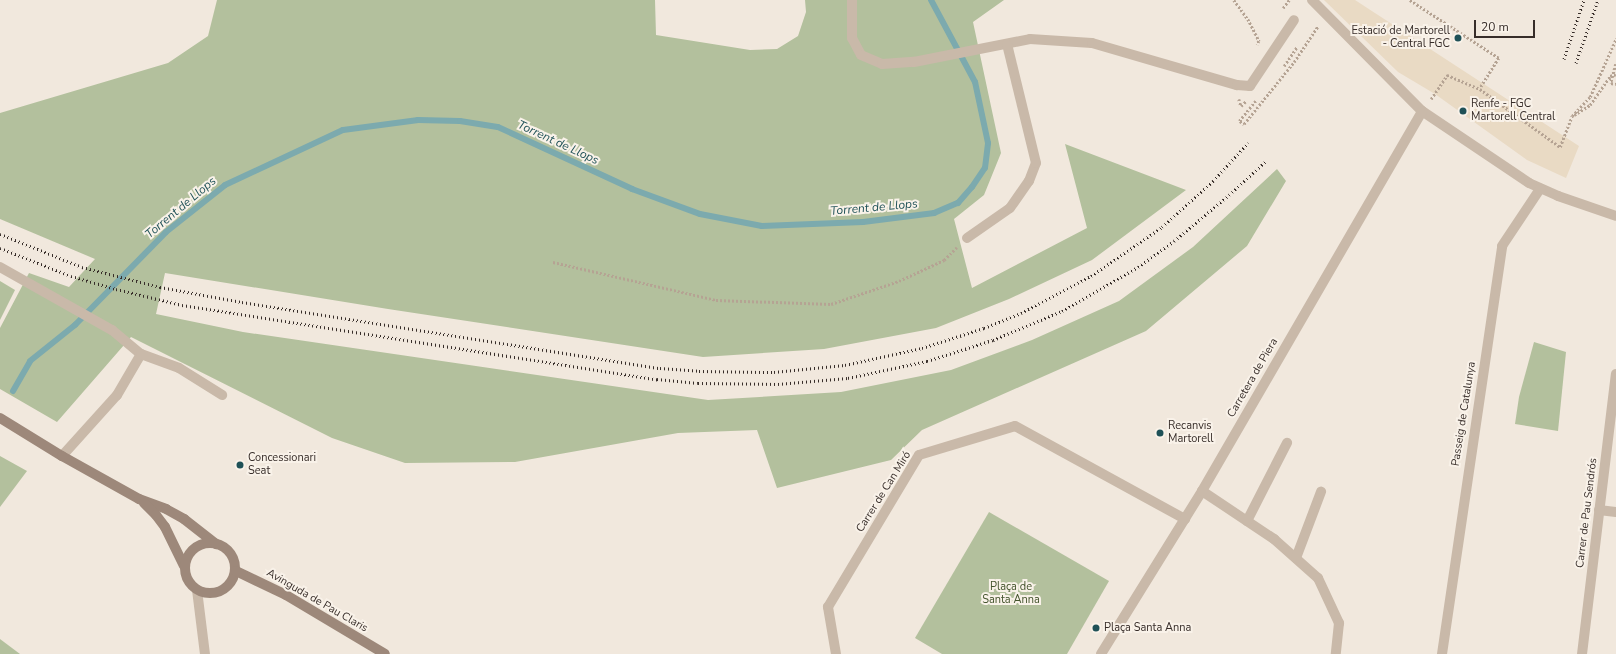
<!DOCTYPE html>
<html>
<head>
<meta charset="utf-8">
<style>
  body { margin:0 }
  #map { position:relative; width:1616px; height:654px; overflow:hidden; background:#f1e8dd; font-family:"Nunito Sans",sans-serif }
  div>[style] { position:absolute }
  .green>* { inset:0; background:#b3c09d }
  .plaza>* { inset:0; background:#e9dac4 }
  .stream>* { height:6px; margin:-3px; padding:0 3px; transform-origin:3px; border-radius:3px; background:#7caaae }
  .path>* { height:2.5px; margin-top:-1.25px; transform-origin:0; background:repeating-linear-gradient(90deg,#b5a393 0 2px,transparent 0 4px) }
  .service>* { height:10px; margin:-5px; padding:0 5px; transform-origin:5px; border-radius:5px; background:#c9b9a9 }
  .minor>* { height:10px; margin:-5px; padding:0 5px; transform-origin:5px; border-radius:5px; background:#c9b9a9 }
  .secondary>* { height:10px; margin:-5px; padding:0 5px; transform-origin:5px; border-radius:5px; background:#9d887a }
  .secondary>.ring { margin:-5px; padding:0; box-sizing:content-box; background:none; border:10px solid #9d887a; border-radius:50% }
  .rail>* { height:3px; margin-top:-1.5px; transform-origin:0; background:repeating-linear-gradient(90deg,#372d29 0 1px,transparent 0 4px) }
  .path-bridge>* { height:2.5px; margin-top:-1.25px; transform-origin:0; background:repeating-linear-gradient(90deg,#b5a393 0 2px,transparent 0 4px) }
  .dots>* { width:11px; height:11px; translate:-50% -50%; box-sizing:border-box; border:2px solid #f9f2e9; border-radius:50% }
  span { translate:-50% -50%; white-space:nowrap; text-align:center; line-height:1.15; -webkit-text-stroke:4px #f9f2e9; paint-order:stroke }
  .poi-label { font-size:11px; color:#372d29 }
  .right { translate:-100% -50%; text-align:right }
  .left { translate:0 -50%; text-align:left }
  .street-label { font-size:11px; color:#372d29 }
  .park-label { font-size:11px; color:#44542d }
  .water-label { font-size:12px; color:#1f5157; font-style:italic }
  .scale { position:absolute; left:1474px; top:20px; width:61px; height:18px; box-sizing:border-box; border:2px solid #372d29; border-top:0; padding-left:5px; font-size:12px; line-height:14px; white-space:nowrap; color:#372d29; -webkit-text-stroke:3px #f9f2e9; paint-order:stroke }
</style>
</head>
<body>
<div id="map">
  <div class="green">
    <div style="clip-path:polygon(217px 0,655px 0,656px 35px,750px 50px,777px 49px,798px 36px,806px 12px,805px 0,1004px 0,973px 22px,1001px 153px,984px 195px,954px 219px,972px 288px,1087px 228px,1065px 144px,1186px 190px,1092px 260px,1009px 299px,936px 328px,824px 349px,703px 357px,388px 309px,165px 273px,156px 314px,243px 332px,708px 400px,841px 392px,951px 370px,1032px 340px,1119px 301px,1193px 247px,1277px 169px,1286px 181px,1247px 246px,1146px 331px,922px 430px,891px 460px,777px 488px,757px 430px,678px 433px,515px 462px,405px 463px,332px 438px,131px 337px,57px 422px,0 389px,0 328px,29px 273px,69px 287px,95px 259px,0 219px,0 113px,168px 63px,208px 36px)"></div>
    <div style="clip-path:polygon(0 281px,15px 290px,0 320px)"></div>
    <div style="clip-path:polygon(1534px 342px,1566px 352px,1558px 431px,1515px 424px,1519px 397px)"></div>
    <div style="clip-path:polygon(0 456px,27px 471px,0 507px)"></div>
    <div style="clip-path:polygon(989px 512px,1109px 581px,1067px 654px,942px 654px,915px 638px)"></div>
    <div style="clip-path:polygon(0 639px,20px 654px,0 654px)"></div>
  </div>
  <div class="plaza">
    <div style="clip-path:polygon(1324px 0,1355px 0,1579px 146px,1566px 178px,1527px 160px,1435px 94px,1398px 72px)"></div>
  </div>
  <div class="stream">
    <div style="left:13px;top:391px;width:34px;rotate:-60deg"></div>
    <div style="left:30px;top:361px;width:58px;rotate:-38.7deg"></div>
    <div style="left:75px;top:325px;width:130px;rotate:-45.6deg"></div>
    <div style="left:166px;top:232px;width:75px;rotate:-38.5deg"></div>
    <div style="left:225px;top:185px;width:130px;rotate:-25deg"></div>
    <div style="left:343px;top:130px;width:76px;rotate:-7.6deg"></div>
    <div style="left:418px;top:120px;width:42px;rotate:1.4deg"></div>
    <div style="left:460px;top:121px;width:38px;rotate:9deg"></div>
    <div style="left:498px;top:127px;width:148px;rotate:24.8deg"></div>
    <div style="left:632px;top:189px;width:72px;rotate:20.2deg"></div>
    <div style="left:700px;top:214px;width:63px;rotate:11deg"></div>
    <div style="left:762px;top:226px;width:101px;rotate:-2.3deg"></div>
    <div style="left:863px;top:222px;width:72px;rotate:-7.2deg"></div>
    <div style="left:934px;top:213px;width:26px;rotate:-23deg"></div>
    <div style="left:958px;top:203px;width:21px;rotate:-49deg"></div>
    <div style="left:972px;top:187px;width:23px;rotate:-56deg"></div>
    <div style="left:985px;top:168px;width:25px;rotate:-83deg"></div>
    <div style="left:988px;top:143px;width:62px;rotate:-102deg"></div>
    <div style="left:975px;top:82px;width:93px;rotate:-118.2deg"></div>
  </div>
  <div class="path">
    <div style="left:1234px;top:0;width:24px;rotate:54deg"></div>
    <div style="left:1248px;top:19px;width:25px;rotate:63deg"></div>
    <div style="left:1259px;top:41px;width:4px;rotate:117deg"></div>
    <div style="left:1410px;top:0;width:106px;rotate:33.1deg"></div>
    <div style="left:1499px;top:58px;width:36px;rotate:122deg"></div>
    <div style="left:1283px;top:8px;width:10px;rotate:-53deg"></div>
    <div style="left:1284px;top:66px;width:23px;rotate:-56deg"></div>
    <div style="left:1239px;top:99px;width:7px;rotate:74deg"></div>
    <div style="left:1241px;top:106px;width:7px;rotate:-45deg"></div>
    <div style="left:1431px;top:99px;width:29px;rotate:-56deg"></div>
    <div style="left:1447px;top:75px;width:36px;rotate:23deg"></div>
    <div style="left:1480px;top:89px;width:99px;rotate:35.9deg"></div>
    <div style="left:1560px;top:147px;width:33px;rotate:-69deg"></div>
    <div style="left:1572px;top:116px;width:26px;rotate:-47deg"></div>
    <div style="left:1590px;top:97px;width:64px;rotate:-65.9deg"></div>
    <div style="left:1256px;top:101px;width:26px;rotate:129deg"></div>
    <div style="left:1240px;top:121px;width:5px;rotate:37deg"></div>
    <div style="left:1244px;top:124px;width:80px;rotate:-51.1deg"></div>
    <div style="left:1294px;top:62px;width:43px;rotate:-56.3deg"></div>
    <div style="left:1574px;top:115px;width:19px;rotate:-32deg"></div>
    <div style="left:1590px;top:105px;width:35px;rotate:-55deg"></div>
    <div style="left:1610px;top:76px;width:6px;rotate:-18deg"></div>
    <div style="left:553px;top:262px;width:167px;rotate:13.1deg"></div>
    <div style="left:716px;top:300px;width:115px;rotate:2deg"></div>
    <div style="left:831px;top:304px;width:72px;rotate:-18.7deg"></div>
    <div style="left:899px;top:281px;width:50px;rotate:-25deg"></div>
    <div style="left:944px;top:260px;width:18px;rotate:-45deg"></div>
  </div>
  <div class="service">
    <div style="left:852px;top:0;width:38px;rotate:90deg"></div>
    <div style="left:852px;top:38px;width:19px;rotate:62deg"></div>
    <div style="left:861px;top:55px;width:23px;rotate:23deg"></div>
    <div style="left:882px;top:64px;width:32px;rotate:-4deg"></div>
    <div style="left:914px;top:62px;width:118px;rotate:-11.2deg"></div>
    <div style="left:1030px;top:39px;width:62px;rotate:3.7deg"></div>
    <div style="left:1092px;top:43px;width:151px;rotate:16.2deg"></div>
    <div style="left:1237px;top:85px;width:13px;rotate:4deg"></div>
    <div style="left:1250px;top:86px;width:79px;rotate:-56.3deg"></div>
    <div style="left:967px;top:238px;width:52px;rotate:-34.9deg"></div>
    <div style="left:1010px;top:208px;width:33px;rotate:-55deg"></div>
    <div style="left:1029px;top:181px;width:19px;rotate:-69deg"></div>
    <div style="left:1036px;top:163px;width:122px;rotate:-103.7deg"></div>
    <div style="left:0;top:267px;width:129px;rotate:29.4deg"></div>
    <div style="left:112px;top:330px;width:38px;rotate:40deg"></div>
    <div style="left:141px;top:354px;width:48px;rotate:120.3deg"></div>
    <div style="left:117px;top:395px;width:82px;rotate:132deg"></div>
    <div style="left:141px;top:354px;width:40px;rotate:20.2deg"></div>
    <div style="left:179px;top:368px;width:51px;rotate:32.1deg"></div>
    <div style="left:1202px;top:491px;width:87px;rotate:33.7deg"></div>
    <div style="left:1274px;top:539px;width:59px;rotate:41.6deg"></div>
    <div style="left:1318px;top:578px;width:50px;rotate:65deg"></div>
    <div style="left:1339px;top:623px;width:31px;rotate:96deg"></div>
    <div style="left:1247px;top:521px;width:88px;rotate:-62.9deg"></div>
    <div style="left:1296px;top:558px;width:71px;rotate:-69.3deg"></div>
  </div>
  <div class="minor">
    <div style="left:1312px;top:0;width:156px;rotate:45.3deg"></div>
    <div style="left:1422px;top:111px;width:129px;rotate:33.9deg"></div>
    <div style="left:1529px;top:183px;width:32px;rotate:24deg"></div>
    <div style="left:1558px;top:196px;width:61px;rotate:19deg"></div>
    <div style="left:1599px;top:510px;width:17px;rotate:7deg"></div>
    <div style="left:197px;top:590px;width:64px;rotate:82.9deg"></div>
    <div style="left:836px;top:654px;width:48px;rotate:-99.7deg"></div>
    <div style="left:828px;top:607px;width:177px;rotate:-59.1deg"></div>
    <div style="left:919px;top:455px;width:100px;rotate:-16.8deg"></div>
    <div style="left:1015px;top:426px;width:194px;rotate:28.7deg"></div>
    <div style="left:1101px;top:654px;width:192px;rotate:-58.2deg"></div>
    <div style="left:1202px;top:491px;width:439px;rotate:-59.9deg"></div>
    <div style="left:1442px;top:654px;width:412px;rotate:-81.6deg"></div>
    <div style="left:1502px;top:246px;width:69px;rotate:-56.3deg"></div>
    <div style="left:1582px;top:654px;width:282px;rotate:-83.1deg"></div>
  </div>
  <div class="secondary">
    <div style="left:0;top:418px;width:73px;rotate:31.5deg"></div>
    <div style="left:62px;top:456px;width:88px;rotate:29.2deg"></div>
    <div style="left:139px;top:499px;width:29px;rotate:20deg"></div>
    <div style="left:166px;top:509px;width:21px;rotate:29deg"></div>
    <div style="left:184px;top:519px;width:41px;rotate:38deg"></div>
    <div style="left:144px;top:503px;width:17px;rotate:45deg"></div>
    <div style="left:156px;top:515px;width:15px;rotate:53deg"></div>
    <div style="left:165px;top:527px;width:43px;rotate:64deg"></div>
    <div class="ring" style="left:185px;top:543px;width:40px;height:40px"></div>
    <div style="left:236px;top:571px;width:55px;rotate:25.6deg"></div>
    <div style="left:286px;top:595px;width:115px;rotate:30.8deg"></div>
  </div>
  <div class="rail">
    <div style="left:1564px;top:59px;width:62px;rotate:-71.3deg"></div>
    <div style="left:1576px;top:63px;width:67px;rotate:-70.8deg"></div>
    <div style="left:0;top:234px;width:88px;rotate:21.9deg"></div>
    <div style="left:82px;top:267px;width:81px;rotate:14.4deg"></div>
    <div style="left:160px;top:287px;width:83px;rotate:10.4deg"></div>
    <div style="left:242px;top:302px;width:423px;rotate:9deg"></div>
    <div style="left:660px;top:368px;width:39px;rotate:4deg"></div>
    <div style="left:699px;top:371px;width:75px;rotate:0.8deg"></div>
    <div style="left:774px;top:372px;width:71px;rotate:-5.6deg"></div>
    <div style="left:845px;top:365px;width:79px;rotate:-12.4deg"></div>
    <div style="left:922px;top:348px;width:65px;rotate:-17.9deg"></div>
    <div style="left:984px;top:328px;width:40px;rotate:-22deg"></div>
    <div style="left:1021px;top:313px;width:79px;rotate:-27.9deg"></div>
    <div style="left:1091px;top:276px;width:86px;rotate:-34.6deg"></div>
    <div style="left:1162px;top:227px;width:69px;rotate:-42deg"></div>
    <div style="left:1213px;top:181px;width:52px;rotate:-47.4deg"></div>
    <div style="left:0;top:248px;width:76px;rotate:21.5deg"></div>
    <div style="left:71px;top:276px;width:47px;rotate:16.1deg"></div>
    <div style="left:116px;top:289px;width:68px;rotate:13.6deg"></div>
    <div style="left:182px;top:305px;width:481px;rotate:8.9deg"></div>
    <div style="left:657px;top:379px;width:41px;rotate:5.6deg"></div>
    <div style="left:698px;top:383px;width:80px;rotate:0.7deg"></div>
    <div style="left:778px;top:384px;width:70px;rotate:-4.9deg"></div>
    <div style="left:848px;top:378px;width:81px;rotate:-12.1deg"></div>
    <div style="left:927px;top:361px;width:69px;rotate:-17.7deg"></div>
    <div style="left:993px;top:340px;width:75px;rotate:-22.8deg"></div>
    <div style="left:1062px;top:311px;width:88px;rotate:-30.1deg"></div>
    <div style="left:1138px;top:267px;width:44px;rotate:-35.8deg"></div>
    <div style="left:1174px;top:241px;width:72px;rotate:-39.9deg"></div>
    <div style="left:1229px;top:195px;width:50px;rotate:-42.6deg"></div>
  </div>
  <div class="path-bridge">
    <div style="left:1616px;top:64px;width:20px;rotate:105deg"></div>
    <div style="left:1611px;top:83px;width:5px;rotate:11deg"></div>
  </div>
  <div class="dots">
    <div style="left:1458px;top:38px;background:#1f5157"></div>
    <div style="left:1463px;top:111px;background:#1f5157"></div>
    <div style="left:1160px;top:433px;background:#1f5157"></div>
    <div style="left:240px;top:465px;background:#1f5157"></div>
    <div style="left:1096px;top:628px;background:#1f5157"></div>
  </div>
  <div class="poi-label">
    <span class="right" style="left:1450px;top:38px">Estació de Martorell<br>- Central FGC</span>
    <span class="left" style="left:1471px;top:111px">Renfe - FGC<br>Martorell Central</span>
    <span class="left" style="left:1168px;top:433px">Recanvis<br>Martorell</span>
    <span class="left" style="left:248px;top:465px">Concessionari<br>Seat</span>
    <span class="left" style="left:1104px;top:628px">Plaça Santa Anna</span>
  </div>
  <div class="street-label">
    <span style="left:1253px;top:378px;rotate:-60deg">Carretera de Piera</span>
    <span style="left:1464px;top:414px;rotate:-81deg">Passeig de Catalunya</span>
    <span style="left:884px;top:492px;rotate:-58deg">Carrer de Can Miró</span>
    <span style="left:1587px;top:513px;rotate:-83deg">Carrer de Pau Sendrós</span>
    <span style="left:317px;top:601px;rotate:30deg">Avinguda de Pau Claris</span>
  </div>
  <div class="park-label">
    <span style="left:1011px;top:594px">Plaça de<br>Santa Anna</span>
  </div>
  <div class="water-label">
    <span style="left:558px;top:143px;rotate:25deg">Torrent de Llops</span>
    <span style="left:181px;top:208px;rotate:-40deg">Torrent de Llops</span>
    <span style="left:874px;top:208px;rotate:-5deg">Torrent de Llops</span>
  </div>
  <div class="scale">20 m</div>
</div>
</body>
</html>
